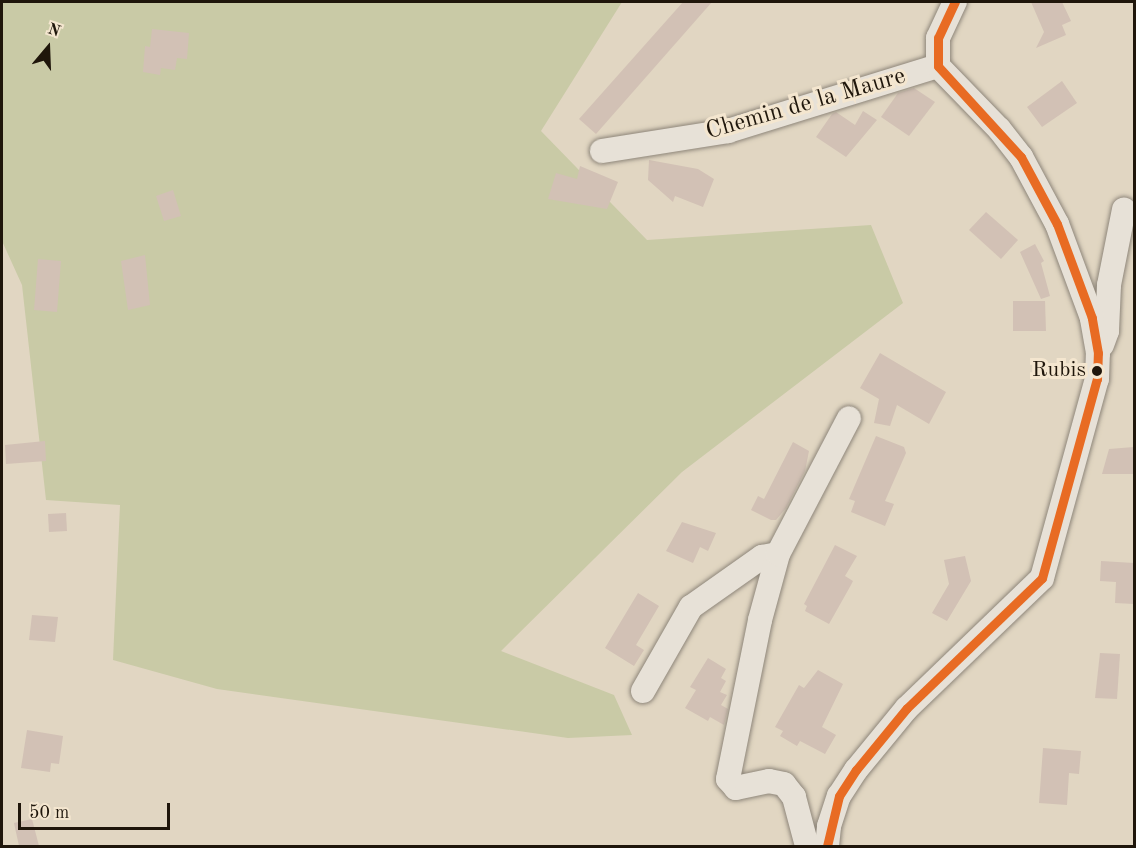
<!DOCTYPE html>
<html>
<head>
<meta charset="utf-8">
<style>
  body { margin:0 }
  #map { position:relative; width:1136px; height:848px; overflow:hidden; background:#e1d6c2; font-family:"Old Standard TT",serif }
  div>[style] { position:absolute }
  .green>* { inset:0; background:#c9caa6 }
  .building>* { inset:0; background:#d2c1b5 }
  .roads { filter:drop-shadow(0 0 2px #8e867a) drop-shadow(0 0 2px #8e867a) }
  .street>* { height:24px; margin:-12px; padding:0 12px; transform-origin:12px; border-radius:12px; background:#e7e1d7 }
  .bus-1>* { height:9px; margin:-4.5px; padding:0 4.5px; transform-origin:4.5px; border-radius:4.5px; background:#e86b23 }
  .dots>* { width:16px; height:16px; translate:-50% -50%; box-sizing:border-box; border:3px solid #f4e6cf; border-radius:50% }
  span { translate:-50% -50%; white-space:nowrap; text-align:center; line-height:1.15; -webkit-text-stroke:6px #f4e6cf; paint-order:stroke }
  .bus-label { font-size:22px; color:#1f160b }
  .right { translate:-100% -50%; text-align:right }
  .street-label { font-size:24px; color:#1f160b }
  .frame { position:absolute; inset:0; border:3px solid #1f160b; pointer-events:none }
  .north { position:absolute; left:18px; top:18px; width:60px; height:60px; -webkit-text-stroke:4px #f4e6cf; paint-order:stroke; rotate:19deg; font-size:16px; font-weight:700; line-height:24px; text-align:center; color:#1f160b }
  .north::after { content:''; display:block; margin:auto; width:21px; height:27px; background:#1f160b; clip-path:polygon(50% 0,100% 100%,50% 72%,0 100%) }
  .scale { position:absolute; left:18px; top:803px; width:152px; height:27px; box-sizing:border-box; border:3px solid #1f160b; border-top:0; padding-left:8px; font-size:18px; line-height:21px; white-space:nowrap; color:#1f160b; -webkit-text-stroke:4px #f4e6cf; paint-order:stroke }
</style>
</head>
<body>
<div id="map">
  <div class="green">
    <div style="clip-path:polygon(2px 2px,622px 2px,541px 131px,647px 240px,871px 225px,903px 303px,682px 472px,501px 651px,614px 695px,632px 735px,568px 738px,217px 689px,113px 660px,120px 505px,46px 500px,22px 285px,2px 241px)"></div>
  </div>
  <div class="building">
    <div style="clip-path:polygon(683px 2px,712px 2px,596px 134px,579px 119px)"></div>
    <div style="clip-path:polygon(1031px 2px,1062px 2px,1071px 21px,1062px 25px,1066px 35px,1036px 48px,1044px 32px)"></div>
    <div style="clip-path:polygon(152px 29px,189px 33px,187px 59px,177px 58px,175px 70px,161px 68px,160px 75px,143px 72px,145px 46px,150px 47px)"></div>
    <div style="clip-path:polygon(1062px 81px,1077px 103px,1042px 127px,1027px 107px)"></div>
    <div style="clip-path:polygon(914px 88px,935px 102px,909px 136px,881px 117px,898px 93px)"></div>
    <div style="clip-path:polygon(863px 111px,877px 120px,846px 157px,816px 137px,832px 114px,836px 112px,855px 125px)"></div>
    <div style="clip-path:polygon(649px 160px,698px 169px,714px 179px,703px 207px,675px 196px,673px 202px,648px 180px)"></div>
    <div style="clip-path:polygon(580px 166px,618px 182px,607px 209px,548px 199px,556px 173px,577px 179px)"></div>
    <div style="clip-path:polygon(173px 190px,181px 216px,164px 221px,156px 196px)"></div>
    <div style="clip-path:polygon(986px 212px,1018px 240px,1001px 259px,969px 230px)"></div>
    <div style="clip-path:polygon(1035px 244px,1044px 261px,1041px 263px,1050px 296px,1041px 299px,1020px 252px)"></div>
    <div style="clip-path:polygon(145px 255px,150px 305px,128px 310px,121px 261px)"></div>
    <div style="clip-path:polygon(38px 259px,61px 261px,57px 312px,34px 310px)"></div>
    <div style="clip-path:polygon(1013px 301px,1045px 301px,1046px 331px,1013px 331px)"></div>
    <div style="clip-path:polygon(880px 353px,946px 392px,929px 424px,897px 405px,890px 426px,874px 423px,879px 399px,860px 388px)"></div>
    <div style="clip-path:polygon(876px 436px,904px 447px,906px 453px,885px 501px,894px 504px,885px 526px,851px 512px,855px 501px,849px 499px)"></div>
    <div style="clip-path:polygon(45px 441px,46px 461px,6px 464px,5px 445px)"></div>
    <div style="clip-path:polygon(793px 442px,809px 451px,805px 471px,786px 508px,776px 520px,771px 520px,751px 510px,758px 496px,764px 499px)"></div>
    <div style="clip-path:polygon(1134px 447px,1134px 474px,1102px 474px,1109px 449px)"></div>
    <div style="clip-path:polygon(66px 513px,67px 531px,49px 532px,48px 514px)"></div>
    <div style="clip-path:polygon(682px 522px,716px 533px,708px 551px,700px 547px,693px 563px,666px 551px)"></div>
    <div style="clip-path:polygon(835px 545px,857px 556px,845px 576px,853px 581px,851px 585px,829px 624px,805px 611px,807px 606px,804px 604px)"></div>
    <div style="clip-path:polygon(965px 556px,971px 581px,947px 621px,932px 613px,949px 584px,944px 560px)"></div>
    <div style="clip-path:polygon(1101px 561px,1134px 563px,1134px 604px,1115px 603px,1116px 582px,1100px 581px)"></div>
    <div style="clip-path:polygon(638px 593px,659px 606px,636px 645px,644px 650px,634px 666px,605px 648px)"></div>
    <div style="clip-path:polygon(32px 615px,58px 617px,55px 642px,29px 640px)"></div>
    <div style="clip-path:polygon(1100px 653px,1120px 654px,1117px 699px,1095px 698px)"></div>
    <div style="clip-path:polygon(708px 658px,726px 669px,721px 678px,726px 681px,720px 692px,727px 695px,721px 705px,728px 709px,724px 725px,710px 717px,708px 721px,685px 708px,696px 690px,690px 687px)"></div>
    <div style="clip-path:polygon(818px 670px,843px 684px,822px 727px,836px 735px,825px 754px,800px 741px,797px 746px,780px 736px,783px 731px,775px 727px,799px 685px,804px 688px)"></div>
    <div style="clip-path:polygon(27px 730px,63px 736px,59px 764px,51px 763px,50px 772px,21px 768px)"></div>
    <div style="clip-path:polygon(1043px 748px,1081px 751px,1079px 774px,1069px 773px,1067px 805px,1039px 803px)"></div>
    <div style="clip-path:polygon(32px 819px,39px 846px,19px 846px,14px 823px)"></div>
  </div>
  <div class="roads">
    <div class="street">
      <div style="left:602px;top:151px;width:128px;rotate:-9deg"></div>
      <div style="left:728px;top:131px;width:220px;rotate:-17.2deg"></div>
      <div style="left:1102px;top:345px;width:15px;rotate:-70deg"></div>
      <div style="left:1107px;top:331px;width:46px;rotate:-87.5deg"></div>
      <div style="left:1109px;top:285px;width:77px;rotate:-78.8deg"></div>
      <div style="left:643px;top:691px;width:97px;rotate:-60.3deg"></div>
      <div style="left:691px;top:607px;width:87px;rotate:-35.2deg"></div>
      <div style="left:762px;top:557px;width:16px;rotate:-11deg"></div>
      <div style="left:807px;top:846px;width:51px;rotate:-104.9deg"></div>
      <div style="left:794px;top:797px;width:16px;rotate:-128deg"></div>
      <div style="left:784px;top:784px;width:15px;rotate:-169deg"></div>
      <div style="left:769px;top:781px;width:34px;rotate:168deg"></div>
      <div style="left:736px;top:788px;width:12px;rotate:-132deg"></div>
      <div style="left:728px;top:779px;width:162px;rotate:-78.6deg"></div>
      <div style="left:760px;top:620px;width:68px;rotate:-74.7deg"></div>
      <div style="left:778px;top:554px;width:153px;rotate:-62.4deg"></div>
      <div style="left:827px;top:846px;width:20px;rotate:-84deg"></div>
      <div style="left:829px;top:826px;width:32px;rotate:-72deg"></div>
      <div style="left:839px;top:796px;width:31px;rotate:-57deg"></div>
      <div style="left:856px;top:770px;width:80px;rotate:-50.6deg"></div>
      <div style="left:907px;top:708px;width:187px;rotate:-43.9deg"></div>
      <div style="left:1042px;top:578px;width:206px;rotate:-74.6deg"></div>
      <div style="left:1097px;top:379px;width:26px;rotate:-88deg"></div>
      <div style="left:1098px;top:353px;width:36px;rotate:-100deg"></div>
      <div style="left:1092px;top:318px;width:100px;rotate:-110.4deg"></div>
      <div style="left:1057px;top:224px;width:76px;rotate:-118.2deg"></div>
      <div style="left:1021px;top:157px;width:36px;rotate:-128deg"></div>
      <div style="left:999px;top:129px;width:88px;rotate:-134.1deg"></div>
      <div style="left:938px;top:66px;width:28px;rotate:-90deg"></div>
      <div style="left:938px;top:38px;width:40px;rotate:-65deg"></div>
    </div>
  </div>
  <div class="bus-1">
    <div style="left:827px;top:846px;width:51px;rotate:-76.5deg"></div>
    <div style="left:839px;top:796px;width:31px;rotate:-57deg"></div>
    <div style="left:856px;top:770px;width:80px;rotate:-50.6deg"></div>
    <div style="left:907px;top:708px;width:187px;rotate:-43.9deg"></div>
    <div style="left:1042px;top:578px;width:206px;rotate:-74.6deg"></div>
    <div style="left:1097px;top:379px;width:26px;rotate:-88deg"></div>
    <div style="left:1098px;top:353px;width:36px;rotate:-100deg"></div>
    <div style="left:1092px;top:318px;width:100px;rotate:-110.4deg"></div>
    <div style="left:1057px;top:224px;width:76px;rotate:-118.2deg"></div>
    <div style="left:1021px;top:157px;width:123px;rotate:-132.4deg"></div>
    <div style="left:938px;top:66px;width:28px;rotate:-90deg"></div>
    <div style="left:938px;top:38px;width:40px;rotate:-65deg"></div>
  </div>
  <div class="dots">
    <div style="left:1097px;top:371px;background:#1f160b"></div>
  </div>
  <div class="bus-label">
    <span class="right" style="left:1086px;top:371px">Rubis</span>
  </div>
  <div class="street-label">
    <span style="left:806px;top:105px;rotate:-16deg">Chemin de la Maure</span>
  </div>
  <div class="frame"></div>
  <div class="north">N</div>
  <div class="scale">50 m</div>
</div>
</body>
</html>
